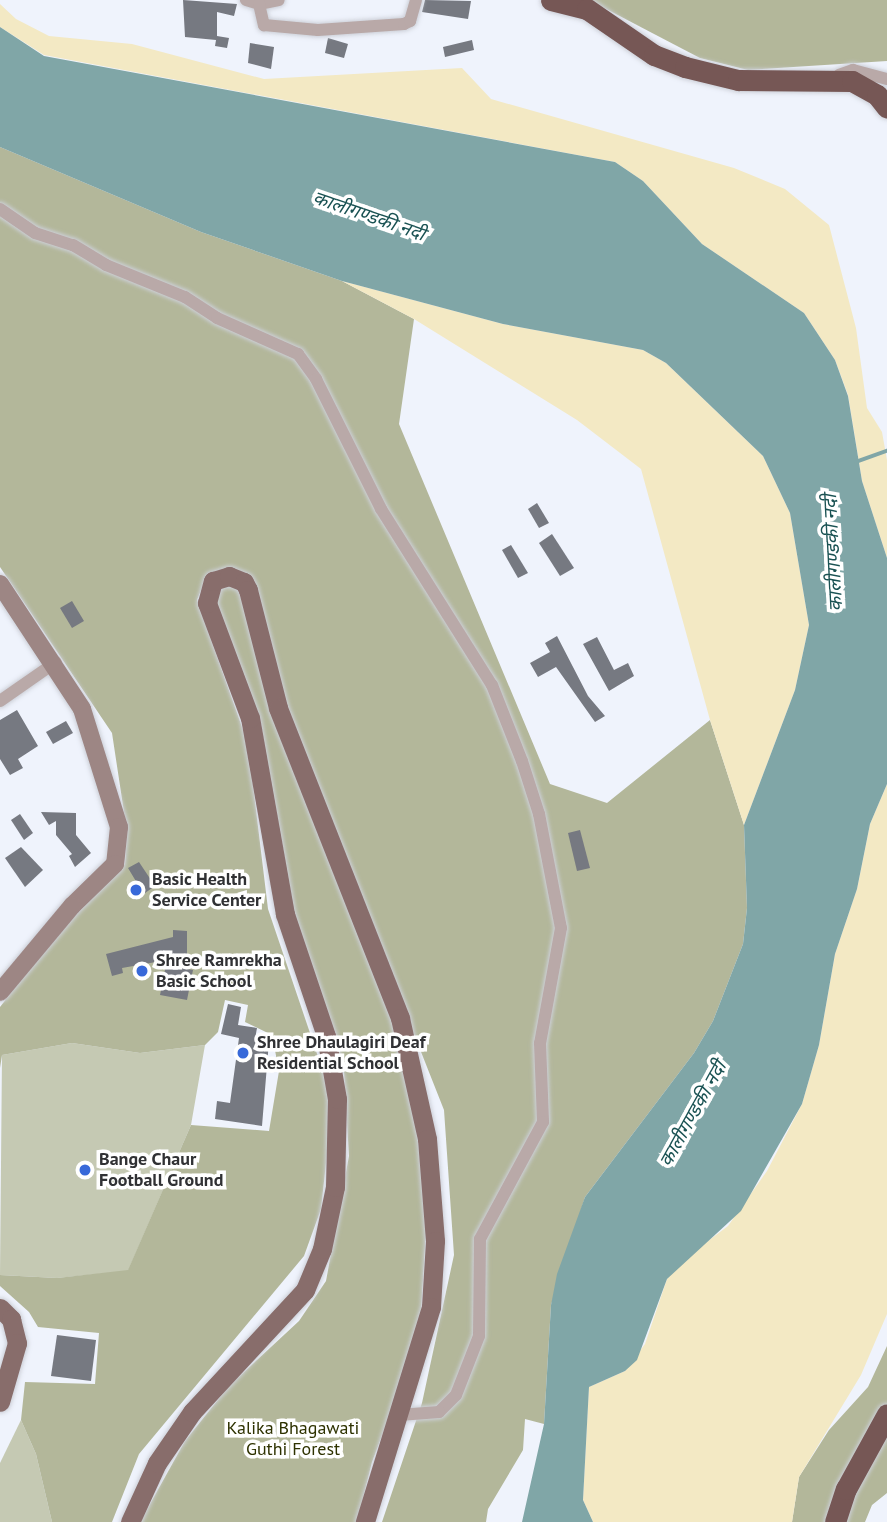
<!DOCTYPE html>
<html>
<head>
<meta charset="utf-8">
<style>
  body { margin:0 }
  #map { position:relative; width:887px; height:1522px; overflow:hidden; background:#eff3fc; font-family:"PT Sans","Noto Sans Devanagari",sans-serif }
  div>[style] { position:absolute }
  .green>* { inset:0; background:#c5c9b3 }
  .forest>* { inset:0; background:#b3b79a }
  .sand>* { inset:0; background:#f3e9c4 }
  .water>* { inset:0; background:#80a6a7 }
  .stream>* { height:3.5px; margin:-1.75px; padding:0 1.75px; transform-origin:1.75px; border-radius:1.75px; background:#80a6a7 }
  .building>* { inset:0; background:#767981 }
  .roads { filter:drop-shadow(0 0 2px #cdd0d8) drop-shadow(0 0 2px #cdd0d8) }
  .street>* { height:12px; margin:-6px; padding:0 6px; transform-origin:6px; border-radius:6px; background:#b9a9a8 }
  .secondary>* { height:18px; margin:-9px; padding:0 9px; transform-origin:9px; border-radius:9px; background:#9d8684 }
  .primary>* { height:19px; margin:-9.5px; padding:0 9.5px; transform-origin:9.5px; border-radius:9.5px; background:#886d6b }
  .highway>* { height:21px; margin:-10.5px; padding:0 10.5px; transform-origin:10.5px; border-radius:10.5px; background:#765755 }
  .dots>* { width:19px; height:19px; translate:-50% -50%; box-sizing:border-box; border:4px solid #fff; border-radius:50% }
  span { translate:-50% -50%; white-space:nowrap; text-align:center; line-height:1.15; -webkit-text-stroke:7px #fff; paint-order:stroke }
  .poi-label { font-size:18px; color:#303134; font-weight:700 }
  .left { translate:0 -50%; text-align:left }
  .park-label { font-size:18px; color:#2e3200 }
  .water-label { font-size:19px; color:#1a5253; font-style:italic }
</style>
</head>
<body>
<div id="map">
  <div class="green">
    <div style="clip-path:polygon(72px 1043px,140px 1053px,205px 1045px,191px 1125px,128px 1271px,57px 1278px,0 1275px,2px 1055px)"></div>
    <div style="clip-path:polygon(21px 1420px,36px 1454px,52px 1522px,0 1522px,0 1463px)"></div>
  </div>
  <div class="forest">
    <div style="clip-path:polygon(589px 0,887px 0,887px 61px,748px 70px,700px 58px)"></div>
    <div style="clip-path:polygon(0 147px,201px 232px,342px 281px,414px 319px,399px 424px,550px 784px,607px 803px,710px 720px,744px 825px,747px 908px,743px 944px,713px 1021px,694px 1053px,585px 1197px,551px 1305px,544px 1424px,525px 1419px,523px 1450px,488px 1509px,486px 1522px,382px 1522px,422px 1403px,454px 1255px,444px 1110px,281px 698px,273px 648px,252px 581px,232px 567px,208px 573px,197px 600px,248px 744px,268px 909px,329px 1089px,330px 1126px,321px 1209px,304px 1256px,139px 1454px,112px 1522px,52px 1522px,36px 1454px,21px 1420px,25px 1382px,95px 1384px,99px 1333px,38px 1327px,29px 1312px,0 1286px,0 1275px,57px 1278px,128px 1270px,191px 1125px,269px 1131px,279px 1071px,272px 1035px,245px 1022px,248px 1005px,225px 1000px,218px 1032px,205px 1045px,140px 1053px,72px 1043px,2px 1055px,0 1068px,0 1007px,53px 939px,125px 864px,127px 832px,112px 733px,0 567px)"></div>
    <div style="clip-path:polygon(235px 582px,403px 1046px,410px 1077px,427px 1215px,421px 1313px,407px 1370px,372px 1462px,357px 1522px,140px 1522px,185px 1441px,229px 1386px,299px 1321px,326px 1281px,349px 1156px,344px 1072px,299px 937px,223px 641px,214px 589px)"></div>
    <div style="clip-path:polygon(887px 1346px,887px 1493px,872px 1505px,865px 1522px,792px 1522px,799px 1477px,829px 1430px,868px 1387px)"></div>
  </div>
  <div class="sand">
    <div style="clip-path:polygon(0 4px,16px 19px,49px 36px,132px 44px,264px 79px,462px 68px,491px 99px,734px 168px,785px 189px,829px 225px,856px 328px,867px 408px,882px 432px,887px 460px,887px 558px,862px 481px,848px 395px,835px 360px,804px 313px,702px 244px,643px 181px,615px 162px,44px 55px,0 27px)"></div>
    <div style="clip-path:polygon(342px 281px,503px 324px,643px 350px,666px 363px,763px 456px,790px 513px,809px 625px,795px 690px,744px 825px,710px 720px,641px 469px,577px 420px,414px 319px)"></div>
    <div style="clip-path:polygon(887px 784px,887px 1314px,861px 1375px,799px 1477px,792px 1522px,593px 1522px,583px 1500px,589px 1387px,625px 1371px,645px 1344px,667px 1279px,684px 1259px,728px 1226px,767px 1171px,802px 1104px,819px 1045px,835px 954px,857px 889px,870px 824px)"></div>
  </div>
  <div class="water">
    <div style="clip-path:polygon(0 27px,44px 56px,615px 162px,643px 181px,702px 244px,804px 313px,835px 360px,848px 396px,862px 481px,887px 558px,887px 784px,870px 824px,857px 889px,835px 954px,819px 1045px,802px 1104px,741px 1211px,667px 1279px,637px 1360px,625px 1371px,589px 1387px,583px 1500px,593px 1522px,522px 1522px,544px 1424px,551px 1305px,557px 1274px,585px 1197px,694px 1053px,713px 1021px,743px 944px,747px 908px,744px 825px,795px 690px,809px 625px,790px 513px,763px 456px,666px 363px,643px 350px,503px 324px,342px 281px,201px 232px,0 147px)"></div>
  </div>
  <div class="stream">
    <div style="left:856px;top:462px;width:33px;rotate:-20deg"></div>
  </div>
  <div class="building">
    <div style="clip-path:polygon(183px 0,237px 4px,234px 16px,217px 12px,217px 36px,229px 38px,227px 48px,215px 46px,216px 40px,185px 37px)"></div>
    <div style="clip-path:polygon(425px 0,471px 1px,468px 19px,422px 12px)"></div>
    <div style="clip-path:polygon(328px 38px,348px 44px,344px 58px,325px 53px)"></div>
    <div style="clip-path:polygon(472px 40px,474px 50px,445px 57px,443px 47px)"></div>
    <div style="clip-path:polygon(250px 43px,274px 47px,271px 69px,248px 63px)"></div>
    <div style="clip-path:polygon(537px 503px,549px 523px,539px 528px,528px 509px)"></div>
    <div style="clip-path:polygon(552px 534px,574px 568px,560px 576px,539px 543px)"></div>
    <div style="clip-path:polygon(511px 545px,528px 573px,518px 578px,502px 550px)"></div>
    <div style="clip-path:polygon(72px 601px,84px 621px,72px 628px,60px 608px)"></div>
    <div style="clip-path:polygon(557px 636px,588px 696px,605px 716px,595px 722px,556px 667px,538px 677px,530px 663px,550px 652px,545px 643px)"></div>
    <div style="clip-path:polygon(597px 637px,614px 670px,628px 663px,634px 676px,609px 691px,583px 644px)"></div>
    <div style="clip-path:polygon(17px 710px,38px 746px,18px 759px,23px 768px,10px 775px,0 759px,0 720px)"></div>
    <div style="clip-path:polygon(66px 721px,73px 733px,53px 744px,46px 732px)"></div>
    <div style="clip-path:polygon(41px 812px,76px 813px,76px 835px,91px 853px,75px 867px,69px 856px,72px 854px,56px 835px,56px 821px,49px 825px)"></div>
    <div style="clip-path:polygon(20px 814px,33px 833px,24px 840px,11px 820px)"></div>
    <div style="clip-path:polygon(580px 830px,590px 868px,577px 871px,568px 833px)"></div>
    <div style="clip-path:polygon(21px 847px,43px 870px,25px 887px,5px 858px)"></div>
    <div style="clip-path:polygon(139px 862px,155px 886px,135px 900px,128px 889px,137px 883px,128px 868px)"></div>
    <div style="clip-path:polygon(173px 930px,187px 931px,187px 969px,193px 970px,187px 1000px,160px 995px,167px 960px,122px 968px,123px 973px,112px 976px,106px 954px,173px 937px)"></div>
    <div style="clip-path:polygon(228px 1004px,241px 1007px,238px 1025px,257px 1028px,255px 1039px,269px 1041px,262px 1126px,215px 1119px,217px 1101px,230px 1103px,239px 1038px,221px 1034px)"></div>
    <div style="clip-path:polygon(57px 1335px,96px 1340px,91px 1381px,51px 1376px)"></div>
  </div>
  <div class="roads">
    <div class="street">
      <div style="left:246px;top:0;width:14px;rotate:17deg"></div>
      <div style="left:259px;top:4px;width:20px;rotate:-11deg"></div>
      <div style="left:259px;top:4px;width:22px;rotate:77deg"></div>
      <div style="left:264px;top:25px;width:54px;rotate:5.3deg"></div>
      <div style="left:318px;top:30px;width:86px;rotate:-4deg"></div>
      <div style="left:404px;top:24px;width:7px;rotate:-27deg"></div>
      <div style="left:410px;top:21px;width:22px;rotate:-74deg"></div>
      <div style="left:839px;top:75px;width:15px;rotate:-20deg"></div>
      <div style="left:853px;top:70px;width:35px;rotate:15deg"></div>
      <div style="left:0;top:209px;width:42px;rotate:34.4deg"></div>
      <div style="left:35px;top:233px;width:40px;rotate:18deg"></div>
      <div style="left:73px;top:245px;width:39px;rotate:31deg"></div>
      <div style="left:106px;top:265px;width:85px;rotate:22.1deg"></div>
      <div style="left:185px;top:297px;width:38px;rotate:33deg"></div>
      <div style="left:217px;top:318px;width:89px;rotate:24deg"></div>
      <div style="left:298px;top:354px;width:31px;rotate:54deg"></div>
      <div style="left:316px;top:379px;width:145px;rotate:63.4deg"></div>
      <div style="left:381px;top:509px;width:208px;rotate:57.8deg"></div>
      <div style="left:492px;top:685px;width:82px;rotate:68.5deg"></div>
      <div style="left:522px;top:761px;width:56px;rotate:72.2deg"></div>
      <div style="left:539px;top:814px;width:116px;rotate:79.1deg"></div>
      <div style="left:561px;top:928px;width:117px;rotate:100.3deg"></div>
      <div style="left:540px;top:1043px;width:79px;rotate:87.8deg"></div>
      <div style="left:543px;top:1122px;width:133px;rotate:118.3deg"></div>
      <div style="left:480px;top:1239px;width:97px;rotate:90.6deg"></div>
      <div style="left:479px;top:1336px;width:63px;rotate:111.3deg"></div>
      <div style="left:456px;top:1395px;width:24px;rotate:135deg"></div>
      <div style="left:439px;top:1412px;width:40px;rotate:175.7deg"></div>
      <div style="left:0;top:701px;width:68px;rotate:-34.9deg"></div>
    </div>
    <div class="secondary">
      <div style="left:0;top:584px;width:149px;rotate:56.7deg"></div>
      <div style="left:82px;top:709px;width:124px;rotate:72.6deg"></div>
      <div style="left:119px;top:827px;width:37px;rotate:96deg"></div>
      <div style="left:115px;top:864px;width:60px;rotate:135.7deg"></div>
      <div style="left:72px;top:906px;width:112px;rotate:129.9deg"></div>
    </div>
    <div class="primary">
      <div style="left:0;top:1308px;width:16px;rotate:45deg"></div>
      <div style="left:11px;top:1319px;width:25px;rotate:76deg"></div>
      <div style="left:17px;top:1343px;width:61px;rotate:106.1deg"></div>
      <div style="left:130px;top:1522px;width:65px;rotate:-65.4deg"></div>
      <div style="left:157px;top:1463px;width:62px;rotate:-55.5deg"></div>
      <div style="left:192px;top:1412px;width:166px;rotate:-47.2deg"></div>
      <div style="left:305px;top:1290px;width:44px;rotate:-67.5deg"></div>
      <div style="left:322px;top:1249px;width:63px;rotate:-78.2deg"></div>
      <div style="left:335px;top:1187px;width:88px;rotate:-88.7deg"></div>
      <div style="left:337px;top:1099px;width:64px;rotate:-99.9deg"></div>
      <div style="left:326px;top:1036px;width:129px;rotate:-108.6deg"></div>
      <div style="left:285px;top:914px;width:199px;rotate:-100.1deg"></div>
      <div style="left:250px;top:718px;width:123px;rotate:-110.5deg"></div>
      <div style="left:207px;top:603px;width:23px;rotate:-75deg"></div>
      <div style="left:213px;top:581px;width:17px;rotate:-17deg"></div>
      <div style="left:229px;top:576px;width:16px;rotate:22deg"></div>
      <div style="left:244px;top:582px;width:9px;rotate:63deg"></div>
      <div style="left:248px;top:590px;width:122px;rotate:75.7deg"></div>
      <div style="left:278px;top:708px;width:333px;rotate:68.5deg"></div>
      <div style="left:400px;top:1018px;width:124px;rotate:77.4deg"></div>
      <div style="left:427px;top:1139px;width:102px;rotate:85.5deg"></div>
      <div style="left:435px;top:1241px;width:66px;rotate:93.5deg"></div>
      <div style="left:431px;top:1307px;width:225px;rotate:107.1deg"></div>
    </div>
    <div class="highway">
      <div style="left:551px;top:0;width:37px;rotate:14deg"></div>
      <div style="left:587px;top:9px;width:81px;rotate:34.5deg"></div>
      <div style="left:654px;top:55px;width:33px;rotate:21deg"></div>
      <div style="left:685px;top:67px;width:55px;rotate:13.8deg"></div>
      <div style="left:738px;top:80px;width:114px;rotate:0.5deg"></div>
      <div style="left:852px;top:81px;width:29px;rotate:29deg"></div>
      <div style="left:877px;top:95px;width:16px;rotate:52deg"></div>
      <div style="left:835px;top:1522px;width:35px;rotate:-72deg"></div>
      <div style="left:846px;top:1489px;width:85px;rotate:-61.3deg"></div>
    </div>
  </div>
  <div class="dots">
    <div style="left:136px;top:890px;background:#3869d9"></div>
    <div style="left:142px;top:971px;background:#3869d9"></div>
    <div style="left:243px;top:1053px;background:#3869d9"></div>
    <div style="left:85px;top:1170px;background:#3869d9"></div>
  </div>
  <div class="poi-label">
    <span class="left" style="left:152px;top:890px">Basic Health<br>Service Center</span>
    <span class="left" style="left:156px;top:971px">Shree Ramrekha<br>Basic School</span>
    <span class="left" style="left:257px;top:1053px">Shree Dhaulagiri Deaf<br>Residential School</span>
    <span class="left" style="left:99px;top:1170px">Bange Chaur<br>Football Ground</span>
  </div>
  <div class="park-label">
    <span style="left:293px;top:1439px">Kalika Bhagawati<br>Guthi Forest</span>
  </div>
  <div class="water-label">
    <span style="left:369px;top:216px;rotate:19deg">कालीगण्डकी नदी</span>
    <span style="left:833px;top:553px;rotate:-93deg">कालीगण्डकी नदी</span>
    <span style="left:693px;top:1114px;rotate:-61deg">कालीगण्डकी नदी</span>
  </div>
</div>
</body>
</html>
